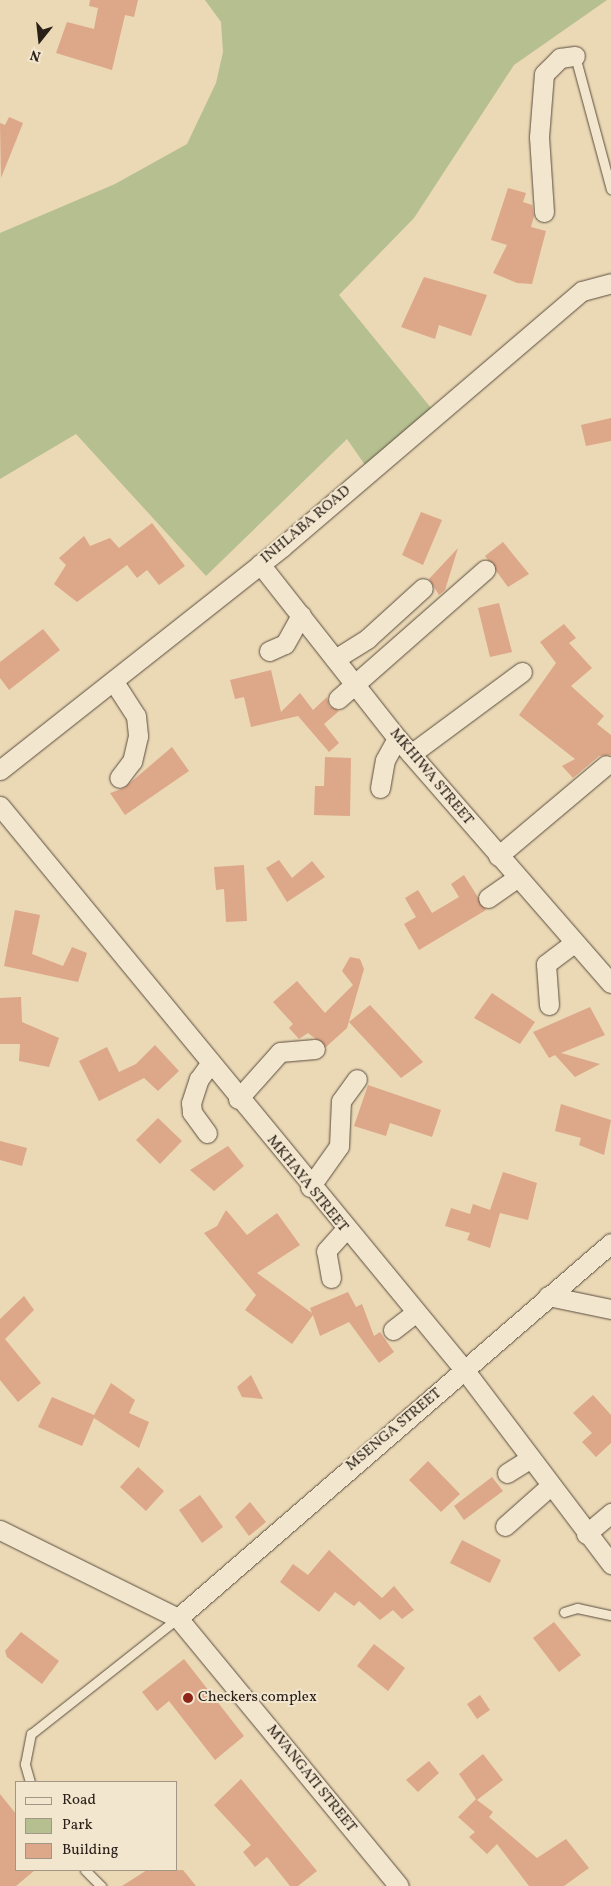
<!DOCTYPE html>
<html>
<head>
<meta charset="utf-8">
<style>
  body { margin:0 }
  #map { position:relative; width:611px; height:1886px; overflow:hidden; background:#ebd8b5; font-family:Vollkorn,serif }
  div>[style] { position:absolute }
  .green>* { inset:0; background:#b5bf8f }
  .building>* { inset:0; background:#dda789 }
  .roads { filter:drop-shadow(0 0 1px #5a4e3f) drop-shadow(0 0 1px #5a4e3f) }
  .lane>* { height:9px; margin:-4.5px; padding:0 4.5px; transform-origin:4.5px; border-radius:4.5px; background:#f2e6cf }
  .street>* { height:19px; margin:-9.5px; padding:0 9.5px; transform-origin:9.5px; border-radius:9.5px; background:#f2e6cf }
  .dots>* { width:14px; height:14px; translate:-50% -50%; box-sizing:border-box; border:2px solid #f2e6cf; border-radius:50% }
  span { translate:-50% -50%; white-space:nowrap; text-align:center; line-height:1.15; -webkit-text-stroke:4px #f2e6cf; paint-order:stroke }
  .street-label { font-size:15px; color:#2a2018 }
  .poi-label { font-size:15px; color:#2a2018 }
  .left { translate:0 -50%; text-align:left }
  .legend { position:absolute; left:15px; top:1781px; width:162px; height:90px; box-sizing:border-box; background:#f2e6cf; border:1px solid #a29786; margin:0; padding:6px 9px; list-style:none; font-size:15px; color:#2a2018 }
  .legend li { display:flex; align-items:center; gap:10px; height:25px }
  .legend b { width:25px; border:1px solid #a29786 }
  .north { position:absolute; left:15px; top:15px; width:50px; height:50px; -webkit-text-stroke:4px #f2e6cf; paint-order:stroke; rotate:196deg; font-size:14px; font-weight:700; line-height:20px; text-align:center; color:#2a2018 }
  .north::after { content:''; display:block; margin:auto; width:18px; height:22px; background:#2a2018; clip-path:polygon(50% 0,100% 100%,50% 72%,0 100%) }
</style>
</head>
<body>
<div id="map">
  <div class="green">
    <div style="clip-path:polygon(205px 0,607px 0,514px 65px,414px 218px,339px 295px,436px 414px,365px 465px,347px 439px,206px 576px,76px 434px,0 479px,0 233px,115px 184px,187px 144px,216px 83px,223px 52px,221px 22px)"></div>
  </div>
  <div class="building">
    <div style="clip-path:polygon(90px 0,138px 0,134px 17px,125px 15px,112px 70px,56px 53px,67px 22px,94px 29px,98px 8px,89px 6px)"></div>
    <div style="clip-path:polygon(9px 117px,23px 123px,1px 178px,0 123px,5px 125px)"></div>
    <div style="clip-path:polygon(508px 188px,526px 193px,523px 202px,532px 205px,534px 216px,531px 227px,546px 231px,532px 284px,517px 283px,493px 273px,507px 245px,491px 240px)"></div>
    <div style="clip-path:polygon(424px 277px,487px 295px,471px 336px,439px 325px,435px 339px,401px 327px)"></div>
    <div style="clip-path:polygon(611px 418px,611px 441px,586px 446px,581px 425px)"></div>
    <div style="clip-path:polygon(421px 512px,442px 520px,423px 565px,402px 555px)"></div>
    <div style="clip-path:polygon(152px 523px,185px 566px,159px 585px,147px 570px,137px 578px,127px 565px,77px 602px,54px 584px,66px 565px,59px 558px,84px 536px,90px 546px,110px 538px,119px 548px)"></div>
    <div style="clip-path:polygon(503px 542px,529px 574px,508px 587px,485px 556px)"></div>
    <div style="clip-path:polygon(458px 548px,445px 590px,439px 595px,429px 579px)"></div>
    <div style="clip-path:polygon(499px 603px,512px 652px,490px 657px,478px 608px)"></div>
    <div style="clip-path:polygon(564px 624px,576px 638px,569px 643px,592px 668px,571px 686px,604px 716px,597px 724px,611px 735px,611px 755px,599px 756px,573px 778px,562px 766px,575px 759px,519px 715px,556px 663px,540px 642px)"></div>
    <div style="clip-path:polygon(43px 629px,60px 650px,9px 690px,0 678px,0 662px)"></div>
    <div style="clip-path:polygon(271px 670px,281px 712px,300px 693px,313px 710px,327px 697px,329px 706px,339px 711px,324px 724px,339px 743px,329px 752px,298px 716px,251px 727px,244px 697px,235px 699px,230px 680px)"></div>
    <div style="clip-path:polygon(172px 747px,189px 771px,125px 815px,110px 793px,124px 788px)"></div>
    <div style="clip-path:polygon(325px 757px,351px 758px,350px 816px,314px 815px,315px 786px,324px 786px)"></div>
    <div style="clip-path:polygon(279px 860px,292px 878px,312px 861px,325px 877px,287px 902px,266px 868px)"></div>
    <div style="clip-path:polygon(244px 865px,247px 921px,226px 922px,224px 889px,216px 890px,214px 867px)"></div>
    <div style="clip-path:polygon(464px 875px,486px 910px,419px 950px,404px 924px,416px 917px,405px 898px,418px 890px,432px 913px,459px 897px,451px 884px)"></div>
    <div style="clip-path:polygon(15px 910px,40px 915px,32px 954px,63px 966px,72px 947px,87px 953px,78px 982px,4px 966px)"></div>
    <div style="clip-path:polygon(350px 957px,360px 959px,364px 969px,347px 1028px,326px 1047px,308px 1033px,299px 1039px,289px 1028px,293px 1024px,273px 1002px,297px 981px,325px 1013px,353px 985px,342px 971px)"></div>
    <div style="clip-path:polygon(492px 993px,535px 1022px,520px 1044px,474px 1018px)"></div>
    <div style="clip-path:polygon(21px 997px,22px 1022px,59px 1038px,49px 1067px,19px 1061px,20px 1044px,0 1044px,0 998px)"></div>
    <div style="clip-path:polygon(370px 1005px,423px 1062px,401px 1078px,349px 1022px)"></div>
    <div style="clip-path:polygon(590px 1007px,605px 1035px,561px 1053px,600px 1064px,575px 1077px,555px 1055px,549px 1058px,533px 1032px)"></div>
    <div style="clip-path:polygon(155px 1045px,179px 1071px,158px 1091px,144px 1078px,99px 1101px,79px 1061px,107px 1047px,119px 1072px,136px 1064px)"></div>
    <div style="clip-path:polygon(368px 1085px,441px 1110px,432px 1137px,390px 1123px,386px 1136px,354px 1126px)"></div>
    <div style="clip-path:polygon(561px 1104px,611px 1120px,604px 1155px,579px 1145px,581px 1138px,555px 1131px)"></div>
    <div style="clip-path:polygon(158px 1118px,182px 1141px,160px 1164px,136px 1140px)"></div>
    <div style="clip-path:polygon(0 1141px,27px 1148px,22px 1166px,0 1160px)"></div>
    <div style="clip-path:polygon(228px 1146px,244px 1166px,214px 1191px,190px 1170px)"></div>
    <div style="clip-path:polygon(503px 1172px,537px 1183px,528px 1220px,500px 1213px,490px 1248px,467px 1240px,470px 1233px,445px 1226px,451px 1208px,470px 1214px,473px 1204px,490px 1210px)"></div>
    <div style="clip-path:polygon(226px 1210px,247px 1235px,277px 1213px,300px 1245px,257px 1273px,312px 1313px,310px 1308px,348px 1292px,356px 1307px,362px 1304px,374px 1336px,380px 1332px,394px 1352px,379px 1363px,349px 1322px,320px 1336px,313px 1315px,292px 1344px,245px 1310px,256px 1295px,204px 1233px,217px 1226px)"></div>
    <div style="clip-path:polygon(24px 1296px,34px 1310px,5px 1339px,41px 1383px,18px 1402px,0 1380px,0 1319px)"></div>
    <div style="clip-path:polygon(251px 1375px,263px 1399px,242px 1397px,237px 1387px)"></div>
    <div style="clip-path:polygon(111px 1383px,135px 1400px,129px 1413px,149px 1422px,139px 1448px,94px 1418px,82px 1446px,38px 1427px,52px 1397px,94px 1415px)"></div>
    <div style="clip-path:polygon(593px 1395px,611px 1415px,611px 1443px,596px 1457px,582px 1442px,592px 1433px,573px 1413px)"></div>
    <div style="clip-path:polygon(428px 1461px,460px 1494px,441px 1512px,409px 1480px)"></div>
    <div style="clip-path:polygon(138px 1467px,164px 1491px,146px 1511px,120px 1487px)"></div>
    <div style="clip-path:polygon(492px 1477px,503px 1491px,464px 1520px,454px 1506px)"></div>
    <div style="clip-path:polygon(200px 1495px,223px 1527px,202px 1543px,179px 1510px)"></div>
    <div style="clip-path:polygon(250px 1502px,266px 1522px,249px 1536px,235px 1517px)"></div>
    <div style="clip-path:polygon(462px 1540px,501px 1560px,490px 1583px,450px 1563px)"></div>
    <div style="clip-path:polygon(329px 1550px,382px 1598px,394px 1586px,414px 1610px,402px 1619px,393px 1610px,380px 1620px,359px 1601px,354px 1606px,335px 1592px,319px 1612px,280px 1582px,293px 1564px,308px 1575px)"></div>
    <div style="clip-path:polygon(554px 1622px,581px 1655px,559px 1672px,533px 1638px)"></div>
    <div style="clip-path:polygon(21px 1632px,59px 1661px,42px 1684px,7px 1657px,5px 1651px)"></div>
    <div style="clip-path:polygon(374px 1644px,405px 1668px,388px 1691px,357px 1666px)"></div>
    <div style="clip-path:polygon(184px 1659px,244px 1736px,215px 1760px,169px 1701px,157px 1711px,142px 1692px)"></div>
    <div style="clip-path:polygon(480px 1695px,490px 1710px,477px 1719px,467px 1704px)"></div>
    <div style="clip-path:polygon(483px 1754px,503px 1780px,477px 1800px,493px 1812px,489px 1817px,537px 1858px,566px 1839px,589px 1868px,564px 1886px,529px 1886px,497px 1844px,487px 1854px,469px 1837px,475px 1832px,458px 1817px,476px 1799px,459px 1774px)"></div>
    <div style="clip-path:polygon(429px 1761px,439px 1773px,418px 1792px,406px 1780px)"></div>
    <div style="clip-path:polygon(241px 1779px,317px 1871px,298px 1886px,290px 1886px,267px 1857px,255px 1867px,243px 1852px,251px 1845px,214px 1805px)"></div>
    <div style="clip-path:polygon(0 1794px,16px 1814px,16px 1870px,35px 1870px,16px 1886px,0 1886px)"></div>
    <div style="clip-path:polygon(147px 1870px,183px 1870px,196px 1886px,122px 1886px)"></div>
  </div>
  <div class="roads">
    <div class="lane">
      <div style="left:575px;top:56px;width:138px;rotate:74.9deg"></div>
      <div style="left:564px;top:1612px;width:14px;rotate:-17deg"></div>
      <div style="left:577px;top:1608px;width:35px;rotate:12deg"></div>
      <div style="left:30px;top:1782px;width:19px;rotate:-106deg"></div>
      <div style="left:25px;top:1764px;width:31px;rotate:-79deg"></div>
      <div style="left:31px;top:1734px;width:187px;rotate:-38.3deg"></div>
      <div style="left:85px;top:1870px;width:23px;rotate:45deg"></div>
    </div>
    <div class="street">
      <div style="left:544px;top:212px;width:75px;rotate:-93.8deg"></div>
      <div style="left:539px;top:137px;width:63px;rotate:-85.5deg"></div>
      <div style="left:544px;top:74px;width:23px;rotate:-45deg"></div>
      <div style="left:560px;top:58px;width:15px;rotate:-8deg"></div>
      <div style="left:260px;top:564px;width:221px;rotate:51.8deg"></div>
      <div style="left:397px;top:738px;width:325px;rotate:48.9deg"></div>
      <div style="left:269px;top:651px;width:17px;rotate:-24deg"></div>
      <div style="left:285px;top:644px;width:33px;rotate:-61deg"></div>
      <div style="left:335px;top:659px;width:39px;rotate:-32deg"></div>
      <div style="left:368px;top:638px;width:74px;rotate:-42.3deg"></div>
      <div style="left:114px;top:682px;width:40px;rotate:57.1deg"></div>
      <div style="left:136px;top:716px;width:20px;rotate:84deg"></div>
      <div style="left:138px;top:736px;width:26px;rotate:103deg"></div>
      <div style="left:132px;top:761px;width:21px;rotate:127deg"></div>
      <div style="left:338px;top:699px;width:196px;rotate:-41.3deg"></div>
      <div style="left:411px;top:754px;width:138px;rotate:-36.5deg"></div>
      <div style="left:0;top:770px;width:360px;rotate:-38.3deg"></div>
      <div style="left:282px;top:547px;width:394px;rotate:-40.5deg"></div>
      <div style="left:582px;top:291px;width:30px;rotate:-15deg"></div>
      <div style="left:380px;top:788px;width:28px;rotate:-80deg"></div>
      <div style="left:385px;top:760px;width:25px;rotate:-61deg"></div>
      <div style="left:0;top:806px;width:733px;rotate:50.53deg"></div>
      <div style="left:466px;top:1372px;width:241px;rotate:52.9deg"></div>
      <div style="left:498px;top:856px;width:141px;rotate:-40.1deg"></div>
      <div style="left:488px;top:898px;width:35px;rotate:-35deg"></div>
      <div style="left:549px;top:1005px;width:41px;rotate:-94.2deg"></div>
      <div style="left:546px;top:964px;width:35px;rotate:-37deg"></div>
      <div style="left:238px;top:1099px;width:63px;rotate:-48.2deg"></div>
      <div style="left:280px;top:1052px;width:35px;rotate:-5deg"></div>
      <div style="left:207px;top:1133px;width:26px;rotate:-126deg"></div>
      <div style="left:192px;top:1112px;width:9px;rotate:-96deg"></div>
      <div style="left:191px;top:1103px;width:25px;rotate:-72deg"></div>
      <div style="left:199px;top:1079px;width:19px;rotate:-54deg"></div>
      <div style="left:310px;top:1187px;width:50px;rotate:-54.7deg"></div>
      <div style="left:339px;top:1146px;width:45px;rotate:-87.5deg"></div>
      <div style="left:341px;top:1101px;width:27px;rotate:-54deg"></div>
      <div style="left:331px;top:1278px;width:27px;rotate:-100deg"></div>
      <div style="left:326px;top:1251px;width:28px;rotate:-48deg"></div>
      <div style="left:548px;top:1296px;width:64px;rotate:11.7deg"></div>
      <div style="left:393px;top:1330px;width:29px;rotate:-38deg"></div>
      <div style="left:507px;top:1473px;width:28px;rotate:-32deg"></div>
      <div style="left:505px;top:1526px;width:59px;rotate:-41.6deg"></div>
      <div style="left:0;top:1530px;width:199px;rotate:26.3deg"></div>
      <div style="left:178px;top:1618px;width:347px;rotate:50.5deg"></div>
      <div style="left:586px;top:1534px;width:33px;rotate:-40deg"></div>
      <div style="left:178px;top:1618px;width:573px;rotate:-40.89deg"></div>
    </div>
  </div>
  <div class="dots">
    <div style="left:188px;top:1698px;background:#8f2418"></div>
  </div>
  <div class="street-label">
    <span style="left:306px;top:525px;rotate:-40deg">INHLABA ROAD</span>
    <span style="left:431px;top:777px;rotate:50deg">MKHIWA STREET</span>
    <span style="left:307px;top:1184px;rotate:51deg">MKHAYA STREET</span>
    <span style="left:394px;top:1430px;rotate:-40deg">MSENGA STREET</span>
    <span style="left:311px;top:1779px;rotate:51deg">MVANGATI STREET</span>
  </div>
  <div class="poi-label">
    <span class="left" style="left:198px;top:1698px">Checkers complex</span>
  </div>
  <ul class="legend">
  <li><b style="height:6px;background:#f2e6cf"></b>Road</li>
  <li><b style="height:14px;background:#b5bf8f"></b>Park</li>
  <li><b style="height:14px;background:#dda789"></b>Building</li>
  </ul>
  <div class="north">N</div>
</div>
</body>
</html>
